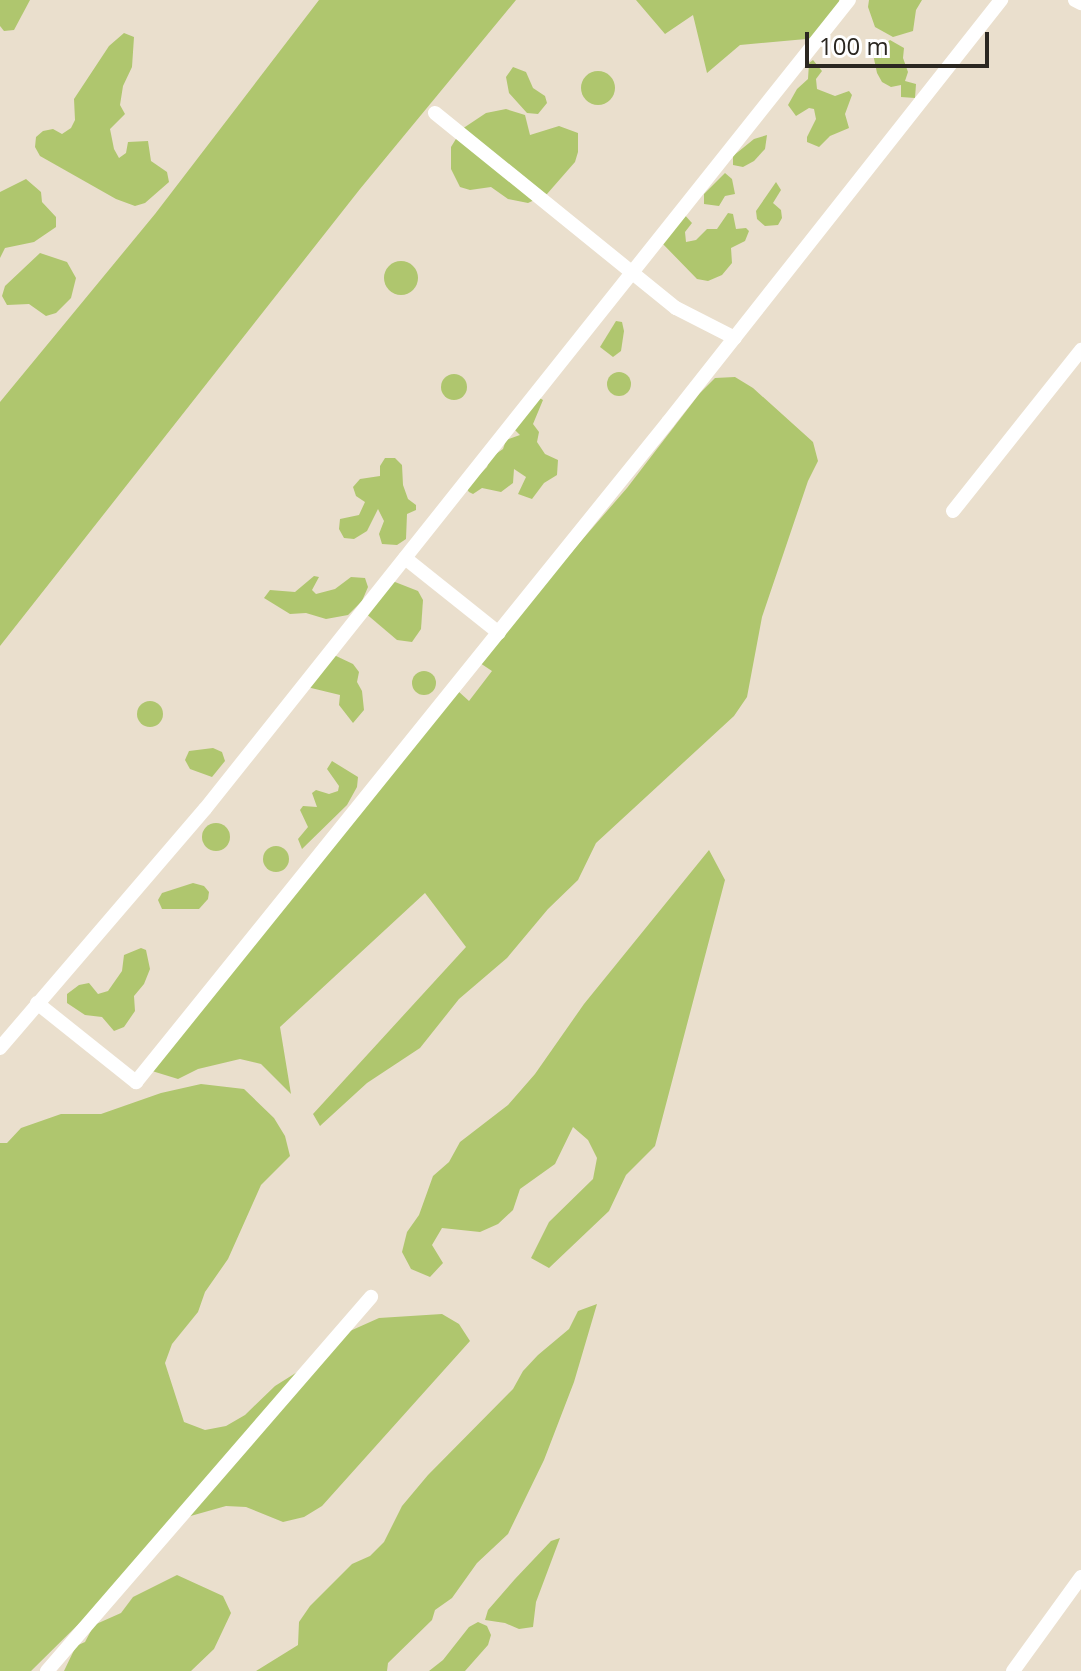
<!DOCTYPE html>
<html>
<head>
<meta charset="utf-8">
<style>
  body { margin:0 }
  #map { position:relative; width:1081px; height:1671px; overflow:hidden; background:#eadfcd; font-family:"Open Sans",sans-serif }
  div>[style] { position:absolute }
  .green>* { inset:0; background:#afc66e }
  .round { border-radius:50% }
  .minor>* { height:14px; margin:-7px; padding:0 7px; transform-origin:7px; border-radius:7px; background:#fff }
  span { translate:-50% -50%; white-space:nowrap; text-align:center; line-height:1.15; -webkit-text-stroke:6px #fff; paint-order:stroke }
  .scale { position:absolute; left:805px; top:32px; width:184px; height:36px; box-sizing:border-box; border:4px solid #2b2721; border-top:0; padding-left:10px; font-size:24px; line-height:28px; white-space:nowrap; color:#2b2721; -webkit-text-stroke:6px #fff; paint-order:stroke }
</style>
</head>
<body>
<div id="map">
  <div class="green">
    <div style="clip-path:polygon(0 0,30px 0,14px 30px,4px 31px,0 26px)"></div>
    <div style="clip-path:polygon(319px 0,516px 0,360px 189px,0 646px,0 402px,155px 214px)"></div>
    <div style="clip-path:polygon(636px 0,839px 0,839px 4px,817px 38px,740px 45px,707px 73px,693px 15px,665px 34px)"></div>
    <div style="clip-path:polygon(869px 0,922px 0,916px 10px,913px 31px,893px 37px,875px 27px,868px 7px)"></div>
    <div style="clip-path:polygon(124px 33px,134px 37px,132px 67px,123px 86px,120px 105px,125px 114px,110px 129px,114px 149px,119px 158px,126px 153px,128px 142px,148px 141px,151px 161px,167px 172px,169px 182px,145px 203px,135px 206px,116px 199px,40px 156px,35px 147px,36px 137px,43px 131px,53px 129px,62px 134px,71px 128px,75px 120px,74px 99px,109px 46px)"></div>
    <div style="clip-path:polygon(890px 40px,904px 48px,903px 58px,908px 72px,905px 81px,916px 84px,915px 98px,901px 97px,901px 85px,891px 87px,882px 82px,877px 73px,873px 54px)"></div>
    <div style="clip-path:polygon(813px 60px,822px 71px,816px 79px,817px 89px,835px 96px,849px 91px,852px 95px,845px 114px,849px 128px,830px 136px,819px 147px,807px 142px,807px 137px,816px 119px,814px 109px,809px 108px,796px 116px,788px 105px,797px 89px,808px 79px,809px 63px)"></div>
    <div style="clip-path:polygon(513px 67px,526px 72px,533px 88px,545px 96px,547px 103px,538px 114px,527px 113px,509px 93px,506px 77px)"></div>
    <div class="round" style="left:581px;top:71px;width:34px;height:34px"></div>
    <div style="clip-path:polygon(506px 109px,525px 115px,530px 135px,559px 126px,578px 133px,578px 152px,575px 162px,547px 194px,528px 203px,508px 199px,491px 187px,470px 190px,460px 187px,451px 169px,451px 147px,462px 129px,486px 113px)"></div>
    <div style="clip-path:polygon(767px 135px,765px 149px,754px 161px,743px 167px,733px 165px,733px 156px,754px 139px)"></div>
    <div style="clip-path:polygon(725px 173px,732px 179px,735px 194px,725px 196px,719px 206px,704px 204px,704px 194px)"></div>
    <div style="clip-path:polygon(26px 179px,41px 192px,42px 202px,56px 217px,56px 227px,34px 242px,5px 248px,0 258px,0 192px)"></div>
    <div style="clip-path:polygon(776px 182px,781px 190px,773px 203px,781px 210px,782px 218px,778px 225px,765px 226px,757px 219px,756px 211px)"></div>
    <div style="clip-path:polygon(682px 212px,692px 223px,685px 232px,686px 242px,696px 240px,707px 229px,717px 229px,728px 213px,733px 214px,736px 229px,746px 228px,749px 231px,745px 241px,731px 248px,732px 263px,722px 275px,708px 281px,697px 279px,661px 242px)"></div>
    <div style="clip-path:polygon(40px 253px,67px 262px,76px 278px,71px 298px,56px 313px,46px 316px,29px 304px,7px 305px,2px 296px,5px 286px)"></div>
    <div class="round" style="left:384px;top:261px;width:34px;height:34px"></div>
    <div style="clip-path:polygon(616px 321px,622px 322px,624px 331px,621px 351px,613px 357px,600px 347px)"></div>
    <div class="round" style="left:607px;top:372px;width:24px;height:24px"></div>
    <div class="round" style="left:441px;top:374px;width:26px;height:26px"></div>
    <div style="clip-path:polygon(735px 377px,753px 388px,813px 442px,818px 461px,808px 481px,762px 617px,747px 697px,734px 716px,596px 843px,578px 880px,548px 909px,507px 958px,459px 999px,420px 1048px,367px 1083px,320px 1126px,313px 1114px,466px 947px,425px 893px,280px 1027px,291px 1094px,261px 1064px,240px 1059px,198px 1069px,178px 1079px,152px 1071px,458px 691px,469px 701px,492px 671px,477px 661px,627px 488px,700px 393px,715px 378px)"></div>
    <div style="clip-path:polygon(538px 397px,543px 400px,533px 424px,539px 432px,537px 442px,545px 454px,558px 460px,557px 475px,544px 483px,532px 499px,518px 494px,526px 477px,514px 469px,513px 483px,501px 492px,482px 488px,473px 494px,469px 492px,466px 488px,487px 467px,490px 458px,503px 449px,506px 440px,520px 435px,513px 428px)"></div>
    <div style="clip-path:polygon(385px 458px,395px 458px,402px 465px,403px 485px,408px 499px,416px 505px,416px 510px,407px 514px,406px 539px,397px 545px,382px 544px,379px 534px,384px 521px,378px 509px,367px 531px,354px 539px,344px 538px,339px 529px,340px 519px,359px 515px,365px 502px,356px 496px,353px 487px,360px 479px,380px 476px,380px 466px)"></div>
    <div style="clip-path:polygon(314px 576px,319px 577px,312px 590px,316px 594px,335px 589px,351px 577px,365px 578px,368px 587px,362px 601px,348px 615px,326px 619px,306px 613px,290px 614px,264px 598px,270px 590px,295px 592px)"></div>
    <div style="clip-path:polygon(395px 582px,418px 591px,423px 600px,421px 629px,412px 642px,397px 640px,364px 612px,385px 584px)"></div>
    <div style="clip-path:polygon(334px 655px,353px 664px,359px 672px,357px 682px,362px 691px,364px 710px,353px 723px,339px 705px,340px 695px,307px 687px)"></div>
    <div class="round" style="left:412px;top:671px;width:24px;height:24px"></div>
    <div class="round" style="left:137px;top:701px;width:26px;height:26px"></div>
    <div style="clip-path:polygon(213px 748px,222px 752px,225px 761px,212px 777px,190px 769px,185px 760px,189px 751px)"></div>
    <div style="clip-path:polygon(332px 761px,358px 777px,357px 787px,347px 805px,302px 849px,298px 839px,308px 827px,300px 810px,303px 806px,317px 807px,312px 793px,316px 790px,329px 794px,338px 791px,339px 786px,327px 769px)"></div>
    <div class="round" style="left:202px;top:823px;width:28px;height:28px"></div>
    <div class="round" style="left:263px;top:846px;width:26px;height:26px"></div>
    <div style="clip-path:polygon(709px 850px,725px 880px,655px 1146px,626px 1175px,609px 1211px,549px 1268px,531px 1258px,549px 1222px,593px 1179px,597px 1158px,588px 1140px,573px 1127px,555px 1164px,520px 1189px,513px 1210px,498px 1224px,480px 1232px,442px 1228px,432px 1245px,443px 1263px,430px 1277px,411px 1269px,402px 1252px,407px 1232px,419px 1215px,433px 1176px,449px 1162px,460px 1142px,508px 1105px,535px 1074px,584px 1004px)"></div>
    <div style="clip-path:polygon(193px 883px,204px 886px,209px 892px,208px 899px,199px 909px,162px 909px,158px 900px,162px 893px)"></div>
    <div style="clip-path:polygon(141px 948px,146px 950px,150px 969px,144px 984px,134px 996px,135px 1011px,124px 1027px,114px 1031px,102px 1017px,85px 1015px,67px 1003px,67px 994px,79px 985px,89px 983px,98px 994px,108px 991px,122px 971px,124px 955px)"></div>
    <div style="clip-path:polygon(201px 1084px,244px 1089px,274px 1118px,285px 1136px,290px 1156px,261px 1185px,228px 1259px,205px 1292px,198px 1312px,172px 1344px,165px 1363px,184px 1422px,205px 1430px,226px 1426px,245px 1415px,275px 1386px,310px 1364px,341px 1335px,379px 1318px,442px 1314px,459px 1324px,470px 1341px,322px 1506px,304px 1517px,283px 1522px,246px 1507px,226px 1506px,187px 1517px,31px 1671px,0 1671px,0 1143px,7px 1143px,21px 1128px,61px 1114px,101px 1114px,161px 1093px)"></div>
    <div style="clip-path:polygon(597px 1304px,574px 1382px,544px 1460px,508px 1534px,477px 1563px,452px 1598px,435px 1610px,432px 1620px,388px 1663px,387px 1671px,256px 1671px,298px 1645px,299px 1622px,310px 1606px,352px 1564px,370px 1556px,384px 1542px,402px 1506px,428px 1475px,513px 1389px,523px 1371px,538px 1355px,569px 1329px,578px 1311px)"></div>
    <div style="clip-path:polygon(560px 1538px,536px 1602px,533px 1627px,519px 1629px,505px 1623px,485px 1620px,488px 1610px,515px 1579px,551px 1541px)"></div>
    <div style="clip-path:polygon(177px 1575px,223px 1596px,231px 1613px,214px 1649px,191px 1671px,64px 1671px,76px 1646px,85px 1642px,94px 1625px,121px 1613px,133px 1597px)"></div>
    <div style="clip-path:polygon(478px 1622px,487px 1626px,491px 1635px,488px 1645px,465px 1671px,429px 1671px,443px 1660px,469px 1627px)"></div>
  </div>
  <div class="minor">
    <div style="left:1075px;top:0;width:7px;rotate:27deg"></div>
    <div style="left:435px;top:113px;width:310px;rotate:39deg"></div>
    <div style="left:676px;top:308px;width:66px;rotate:27deg"></div>
    <div style="left:953px;top:511px;width:206px;rotate:-51.5deg"></div>
    <div style="left:405px;top:558px;width:120px;rotate:38.6deg"></div>
    <div style="left:37px;top:1003px;width:127px;rotate:38.6deg"></div>
    <div style="left:136px;top:1082px;width:848px;rotate:-51.13deg"></div>
    <div style="left:668px;top:422px;width:538px;rotate:-51.72deg"></div>
    <div style="left:0;top:1048px;width:315px;rotate:-49.4deg"></div>
    <div style="left:205px;top:809px;width:1034px;rotate:-51.48deg"></div>
    <div style="left:47px;top:1671px;width:495px;rotate:-49.1deg"></div>
    <div style="left:1013px;top:1671px;width:116px;rotate:-54.1deg"></div>
  </div>
  <div class="scale">100 m</div>
</div>
</body>
</html>
